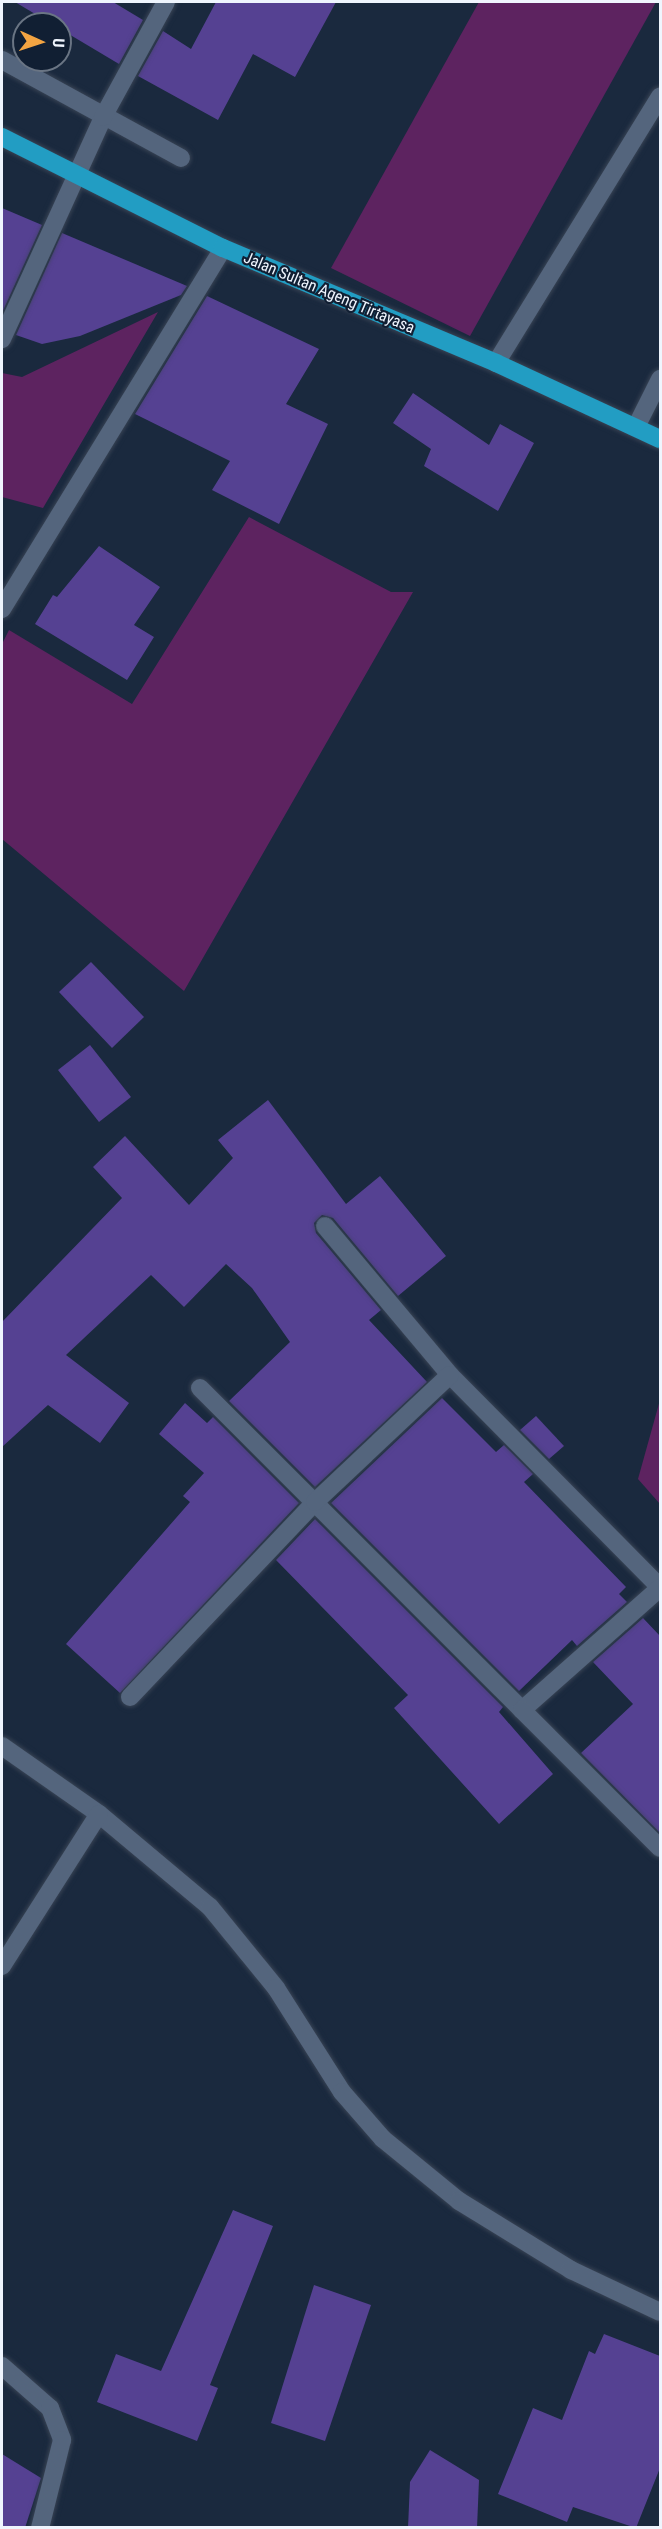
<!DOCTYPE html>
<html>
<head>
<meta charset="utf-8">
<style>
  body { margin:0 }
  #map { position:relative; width:662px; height:2529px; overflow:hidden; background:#1a293e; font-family:"Roboto Condensed",sans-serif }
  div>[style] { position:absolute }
  .green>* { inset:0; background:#5d2360 }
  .building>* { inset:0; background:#554192 }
  .roads { filter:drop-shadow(0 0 2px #384354) drop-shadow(0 0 2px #384354) }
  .lane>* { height:18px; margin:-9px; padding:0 9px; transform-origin:9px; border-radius:9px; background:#54657d }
  .street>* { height:18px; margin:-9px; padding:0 9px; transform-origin:9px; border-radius:9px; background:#54657d }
  .primary>* { height:18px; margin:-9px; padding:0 9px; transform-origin:9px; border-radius:9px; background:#229dc3 }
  span { translate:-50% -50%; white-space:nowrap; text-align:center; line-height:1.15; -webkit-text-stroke:4.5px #111f33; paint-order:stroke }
  .street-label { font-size:16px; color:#eff5fe }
  .frame { position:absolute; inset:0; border:3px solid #eff5fe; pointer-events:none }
  .north { position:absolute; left:12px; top:12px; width:60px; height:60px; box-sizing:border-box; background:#111f33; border:2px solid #6a7584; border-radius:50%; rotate:93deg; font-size:16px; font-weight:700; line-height:24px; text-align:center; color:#eff5fe }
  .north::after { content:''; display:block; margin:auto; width:21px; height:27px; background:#f3a442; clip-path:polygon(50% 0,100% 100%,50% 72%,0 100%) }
</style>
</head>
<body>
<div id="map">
  <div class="green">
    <div style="clip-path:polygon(479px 2px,656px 2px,470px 336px,331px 268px)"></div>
    <div style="clip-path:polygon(158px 312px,43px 508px,2px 497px,2px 373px,22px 377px)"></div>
    <div style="clip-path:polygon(249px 517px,391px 592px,413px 592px,184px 991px,2px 839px,2px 644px,9px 630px,132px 704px)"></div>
    <div style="clip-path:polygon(660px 1400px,660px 1504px,638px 1479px)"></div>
  </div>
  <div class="building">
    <div style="clip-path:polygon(15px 2px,113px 2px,143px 20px,119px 64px)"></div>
    <div style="clip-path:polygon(216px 2px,336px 2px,295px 77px,253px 54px,218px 120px,138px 76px,163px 31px,191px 49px)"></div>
    <div style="clip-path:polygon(2px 208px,42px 225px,2px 313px)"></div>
    <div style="clip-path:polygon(62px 233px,187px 286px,181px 295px,80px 336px,42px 344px,16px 335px)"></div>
    <div style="clip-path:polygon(207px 296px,319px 349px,286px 404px,328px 424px,279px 524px,212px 490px,230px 461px,135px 414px)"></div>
    <div style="clip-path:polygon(413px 393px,489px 445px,500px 424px,534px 443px,498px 511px,424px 466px,431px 449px,393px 423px)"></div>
    <div style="clip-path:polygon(99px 546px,160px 587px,134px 625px,154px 637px,127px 680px,35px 624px,53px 595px,57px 597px)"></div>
    <div style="clip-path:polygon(91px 962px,144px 1017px,112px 1048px,59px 992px)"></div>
    <div style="clip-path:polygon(90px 1045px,131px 1097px,99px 1122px,58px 1070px)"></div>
    <div style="clip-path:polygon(268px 1100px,346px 1204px,380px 1176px,446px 1256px,398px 1296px,333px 1218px,322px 1215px,314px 1223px,316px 1233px,381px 1310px,369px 1320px,427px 1382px,315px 1487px,229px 1401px,290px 1342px,252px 1288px,226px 1264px,184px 1307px,151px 1275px,66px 1355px,129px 1403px,100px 1443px,48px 1405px,2px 1447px,2px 1322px,122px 1198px,93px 1167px,125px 1136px,189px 1205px,233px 1158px,218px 1140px)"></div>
    <div style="clip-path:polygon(442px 1398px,496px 1452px,504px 1445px,533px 1474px,524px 1482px,626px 1587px,619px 1594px,627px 1602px,577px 1646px,572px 1640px,519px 1691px,331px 1503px)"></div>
    <div style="clip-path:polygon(185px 1403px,207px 1423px,213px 1417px,299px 1503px,120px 1693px,66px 1644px,190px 1502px,183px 1496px,204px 1473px,159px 1434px)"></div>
    <div style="clip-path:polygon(536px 1416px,564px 1446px,549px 1459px,520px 1430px)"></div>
    <div style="clip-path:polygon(315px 1519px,503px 1707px,499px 1712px,553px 1774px,499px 1824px,394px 1708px,408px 1695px,276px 1560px)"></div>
    <div style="clip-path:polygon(643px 1618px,660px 1636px,660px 1833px,581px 1753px,633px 1704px,593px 1662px)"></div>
    <div style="clip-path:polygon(233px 2210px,273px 2226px,210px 2385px,218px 2388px,197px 2441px,97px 2402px,116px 2354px,161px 2371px)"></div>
    <div style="clip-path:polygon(314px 2285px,371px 2305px,325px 2441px,271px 2423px)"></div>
    <div style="clip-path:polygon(604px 2334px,660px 2356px,660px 2468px,636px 2528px,573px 2507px,567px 2522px,498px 2494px,533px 2408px,562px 2420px,589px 2351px,595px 2354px)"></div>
    <div style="clip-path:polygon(430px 2450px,479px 2480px,477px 2528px,408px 2528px,410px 2482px)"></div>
    <div style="clip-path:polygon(2px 2454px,41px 2478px,25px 2528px,2px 2528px)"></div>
  </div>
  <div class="roads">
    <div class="lane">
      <div style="left:496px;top:363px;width:313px;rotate:-58.4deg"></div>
      <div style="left:636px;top:427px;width:54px;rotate:-63.4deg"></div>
    </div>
    <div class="street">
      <div style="left:2px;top:60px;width:204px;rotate:28.7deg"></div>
      <div style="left:2px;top:339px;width:244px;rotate:-65.5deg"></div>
      <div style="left:103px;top:117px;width:131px;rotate:-61.3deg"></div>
      <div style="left:2px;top:609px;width:423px;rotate:-58.5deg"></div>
      <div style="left:325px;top:1226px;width:194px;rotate:50deg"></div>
      <div style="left:450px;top:1375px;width:298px;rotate:45.3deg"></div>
      <div style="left:200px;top:1388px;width:455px;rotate:45deg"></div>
      <div style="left:522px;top:1710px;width:184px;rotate:-41.5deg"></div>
      <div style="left:130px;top:1697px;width:269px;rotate:-46.5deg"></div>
      <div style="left:315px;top:1502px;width:185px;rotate:-43.3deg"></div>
      <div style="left:522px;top:1710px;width:195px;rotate:45deg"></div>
      <div style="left:2px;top:1746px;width:118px;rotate:35deg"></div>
      <div style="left:99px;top:1814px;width:145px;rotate:40deg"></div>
      <div style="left:210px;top:1907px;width:104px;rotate:50.8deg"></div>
      <div style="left:276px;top:1988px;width:123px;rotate:57.6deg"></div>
      <div style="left:342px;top:2092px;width:62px;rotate:48.9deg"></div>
      <div style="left:383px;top:2139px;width:98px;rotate:39.2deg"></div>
      <div style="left:459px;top:2201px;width:132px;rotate:31.6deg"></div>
      <div style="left:571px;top:2270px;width:98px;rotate:25.3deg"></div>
      <div style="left:2px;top:1966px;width:180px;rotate:-57.5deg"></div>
      <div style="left:2px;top:2366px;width:64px;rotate:41.2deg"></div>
      <div style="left:50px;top:2408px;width:34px;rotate:69deg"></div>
      <div style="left:62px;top:2440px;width:91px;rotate:104deg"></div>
    </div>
    <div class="primary">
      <div style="left:2px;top:137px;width:247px;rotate:26.7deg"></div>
      <div style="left:223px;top:248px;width:296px;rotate:22.8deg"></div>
      <div style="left:496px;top:363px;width:181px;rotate:24.9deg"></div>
    </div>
  </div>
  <div class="street-label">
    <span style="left:329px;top:293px;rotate:23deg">Jalan Sultan Ageng Tirtayasa</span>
  </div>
  <div class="frame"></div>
  <div class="north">U</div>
</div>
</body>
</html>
